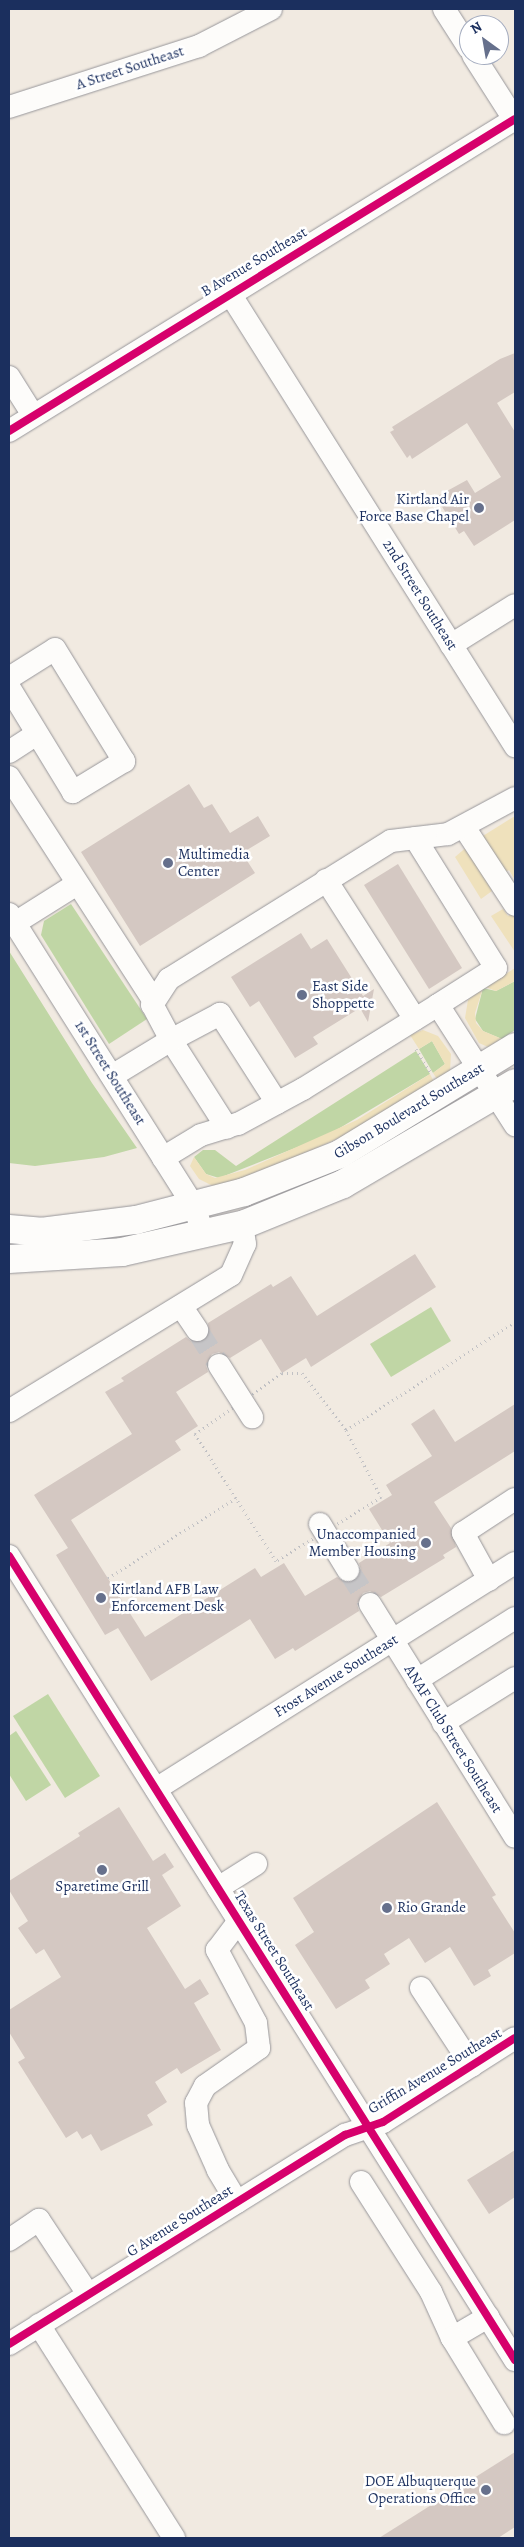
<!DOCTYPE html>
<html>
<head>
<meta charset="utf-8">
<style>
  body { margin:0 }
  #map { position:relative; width:524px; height:2547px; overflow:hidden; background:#f1eae1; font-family:Alegreya,serif }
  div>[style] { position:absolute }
  .green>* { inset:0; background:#c0d6a5 }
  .sand>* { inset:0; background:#efe1bc }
  .building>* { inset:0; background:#d4c8c2 }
  .minor-tunnel>* { height:22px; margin-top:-11px; transform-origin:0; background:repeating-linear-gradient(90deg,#c6c5c7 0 22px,transparent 0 33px) }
  .path>* { height:3px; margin-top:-1.5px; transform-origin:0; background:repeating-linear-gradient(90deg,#c1c1c4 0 1px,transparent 0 5px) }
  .roads { filter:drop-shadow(0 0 1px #97969a) drop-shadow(0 0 1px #97969a) }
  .minor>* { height:22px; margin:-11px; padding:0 11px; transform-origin:11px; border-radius:11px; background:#fdfcfa }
  .major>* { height:28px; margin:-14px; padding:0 14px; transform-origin:14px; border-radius:14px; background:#fdfcfa }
  .cycleway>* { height:8px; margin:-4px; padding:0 4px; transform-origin:4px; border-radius:4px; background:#d6006c }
  .dots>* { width:14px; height:14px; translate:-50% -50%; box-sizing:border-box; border:2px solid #fff; border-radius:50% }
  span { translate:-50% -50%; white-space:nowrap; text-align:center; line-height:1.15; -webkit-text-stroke:5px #fff; paint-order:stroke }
  .street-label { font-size:15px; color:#1b2f5e }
  .poi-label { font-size:15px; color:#1b2f5e }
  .right { translate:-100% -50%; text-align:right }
  .left { translate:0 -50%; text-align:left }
  .frame { position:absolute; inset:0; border:10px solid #1b2f5e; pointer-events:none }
  .north { position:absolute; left:459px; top:15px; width:50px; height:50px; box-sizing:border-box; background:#fff; border:1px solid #a4acbf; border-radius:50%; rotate:328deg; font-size:14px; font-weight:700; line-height:20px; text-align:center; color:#1b2f5e }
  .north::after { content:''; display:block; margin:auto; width:18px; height:22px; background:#66708c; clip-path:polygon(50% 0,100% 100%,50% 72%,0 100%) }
</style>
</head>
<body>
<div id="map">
  <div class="green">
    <div style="clip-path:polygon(71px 904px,147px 1019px,109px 1044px,41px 935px,44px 921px)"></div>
    <div style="clip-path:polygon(9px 951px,92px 1083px,137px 1148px,104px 1157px,35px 1166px,9px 1163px)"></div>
    <div style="clip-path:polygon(515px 981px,515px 1030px,502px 1039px,483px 1031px,475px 1019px,483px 988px,496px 991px)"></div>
    <div style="clip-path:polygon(432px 1041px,445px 1064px,433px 1073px,419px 1049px)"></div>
    <div style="clip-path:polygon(416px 1051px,430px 1074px,328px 1135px,219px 1178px,206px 1174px,194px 1157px,203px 1150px,215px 1150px,236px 1166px)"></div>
    <div style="clip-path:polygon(431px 1307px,451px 1341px,391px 1377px,370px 1344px)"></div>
    <div style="clip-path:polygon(48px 1694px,100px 1776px,65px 1798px,13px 1716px)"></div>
    <div style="clip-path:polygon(16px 1731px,51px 1785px,26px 1801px,9px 1774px,9px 1736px)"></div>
  </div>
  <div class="sand">
    <div style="clip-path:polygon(515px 816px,515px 880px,509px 870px,501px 875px,478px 839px)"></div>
    <div style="clip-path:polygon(469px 845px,493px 880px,488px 884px,492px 891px,481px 899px,455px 857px)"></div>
    <div style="clip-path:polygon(503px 909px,508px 916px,513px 913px,515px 916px,515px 952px,491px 916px)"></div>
    <div style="clip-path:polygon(515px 968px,515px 981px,496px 991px,485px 987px)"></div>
    <div style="clip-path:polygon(483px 988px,475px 1013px,476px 1023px,483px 1031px,502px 1039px,488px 1047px,479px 1043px,465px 1018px,468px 1000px)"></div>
    <div style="clip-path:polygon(423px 1030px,438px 1036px,451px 1054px,450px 1071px,437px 1079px,433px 1073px,445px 1064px,432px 1041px,419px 1049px,410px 1035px)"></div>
    <div style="clip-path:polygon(430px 1074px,434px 1082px,352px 1132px,266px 1171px,215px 1187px,199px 1179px,190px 1166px,194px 1157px,206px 1174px,215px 1178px,245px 1170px,357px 1120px)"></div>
  </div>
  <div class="building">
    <div style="clip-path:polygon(515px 353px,515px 392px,497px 403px,515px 432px,515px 520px,474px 546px,464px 531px,459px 534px,436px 497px,467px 480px,475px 493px,501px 477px,467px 423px,412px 459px,410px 455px,407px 458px,390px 432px,394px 430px,392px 427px,500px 359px)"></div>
    <div style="clip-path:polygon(189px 784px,204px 808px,212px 804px,230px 833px,258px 816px,270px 836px,242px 853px,255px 873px,140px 946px,81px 852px)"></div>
    <div style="clip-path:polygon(398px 864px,462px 968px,429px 989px,364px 885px)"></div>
    <div style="clip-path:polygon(301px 933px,311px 949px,327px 939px,363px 996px,374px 989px,368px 1022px,360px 1008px,313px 1037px,318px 1044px,295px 1058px,259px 1001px,250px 1007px,231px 977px)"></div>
    <div style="clip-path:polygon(415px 1254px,436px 1287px,311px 1367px,306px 1358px,282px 1373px,261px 1339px,230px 1358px,219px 1352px,212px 1354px,206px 1365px,208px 1372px,176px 1392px,198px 1426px,175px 1441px,181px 1450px,71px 1520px,145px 1637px,255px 1568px,261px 1577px,284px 1563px,305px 1596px,337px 1577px,348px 1583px,355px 1581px,361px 1570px,359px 1563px,390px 1543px,369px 1509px,392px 1495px,386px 1485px,432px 1456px,411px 1424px,434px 1409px,455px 1442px,515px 1404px,515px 1451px,434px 1502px,451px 1528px,456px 1547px,443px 1555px,445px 1558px,381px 1597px,370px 1591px,363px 1593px,357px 1604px,359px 1611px,295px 1651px,293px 1648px,275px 1659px,250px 1619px,151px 1681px,118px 1628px,105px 1635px,56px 1555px,68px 1548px,34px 1495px,132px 1434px,105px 1392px,124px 1381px,121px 1378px,186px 1337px,192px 1342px,204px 1341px,209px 1335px,208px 1323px,271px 1284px,273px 1287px,291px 1276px,317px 1316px)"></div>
    <div style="clip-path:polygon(437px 1802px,496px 1895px,492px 1897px,515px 1933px,515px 1953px,488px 1970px,491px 1976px,474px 1986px,450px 1947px,425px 1963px,409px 1938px,384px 1954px,390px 1964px,365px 1980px,370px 1988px,336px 2009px,295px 1945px,314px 1932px,293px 1898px)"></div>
    <div style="clip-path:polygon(119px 1807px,153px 1861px,165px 1853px,174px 1867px,162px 1875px,181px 1906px,147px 1928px,185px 1989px,200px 1979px,209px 1994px,194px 2003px,221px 2050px,181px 2074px,177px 2068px,155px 2082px,167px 2102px,147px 2115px,153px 2125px,101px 2151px,91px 2134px,82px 2139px,77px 2131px,66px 2138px,18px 2062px,25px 2058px,9px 2032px,9px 2010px,61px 1977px,44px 1949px,36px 1954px,18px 1928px,28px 1921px,9px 1890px,9px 1881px,80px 1836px,78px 1833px)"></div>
    <div style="clip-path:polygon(515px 2150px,515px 2197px,489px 2214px,467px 2180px)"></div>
    <div style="clip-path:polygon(515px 2452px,515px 2527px,498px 2538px,379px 2538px)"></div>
  </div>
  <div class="minor-tunnel">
    <div style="left:197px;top:1330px;width:41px;rotate:57.8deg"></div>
    <div style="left:348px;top:1570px;width:40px;rotate:57.1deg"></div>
  </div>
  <div class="path">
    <div style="left:416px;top:1049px;width:28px;rotate:58deg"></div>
    <div style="left:282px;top:1373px;width:20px"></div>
    <div style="left:302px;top:1373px;width:72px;rotate:52.3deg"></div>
    <div style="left:346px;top:1430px;width:76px;rotate:62.4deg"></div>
    <div style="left:381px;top:1497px;width:123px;rotate:148.6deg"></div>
    <div style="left:276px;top:1561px;width:151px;rotate:-122.5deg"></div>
    <div style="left:195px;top:1434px;width:106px;rotate:-35deg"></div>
    <div style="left:346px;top:1430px;width:201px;rotate:-32.6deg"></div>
    <div style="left:108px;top:1578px;width:151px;rotate:-32deg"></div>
  </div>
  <div class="roads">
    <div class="minor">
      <div style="left:444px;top:9px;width:46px;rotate:57.3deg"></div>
      <div style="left:473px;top:55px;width:76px;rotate:57.4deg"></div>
      <div style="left:9px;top:107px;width:200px;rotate:-17.8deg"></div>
      <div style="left:199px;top:46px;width:81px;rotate:-27.2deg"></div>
      <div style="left:229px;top:292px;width:537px;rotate:57.79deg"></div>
      <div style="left:9px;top:377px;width:45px;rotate:57.7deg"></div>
      <div style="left:9px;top:431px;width:594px;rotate:-31.66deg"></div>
      <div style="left:451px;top:645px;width:75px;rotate:-32deg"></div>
      <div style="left:9px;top:678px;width:54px;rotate:-32.2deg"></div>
      <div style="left:55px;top:649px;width:132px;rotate:58.4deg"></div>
      <div style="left:124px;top:761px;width:60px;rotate:148.7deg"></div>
      <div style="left:73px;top:792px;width:123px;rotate:-121.4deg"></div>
      <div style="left:9px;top:752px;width:33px;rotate:-33deg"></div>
      <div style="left:9px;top:777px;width:267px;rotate:57.1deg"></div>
      <div style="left:464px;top:827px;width:93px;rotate:56.8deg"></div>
      <div style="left:415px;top:838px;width:153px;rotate:58.1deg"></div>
      <div style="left:496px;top:968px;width:69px;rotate:147.5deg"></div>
      <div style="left:326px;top:880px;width:165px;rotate:57.4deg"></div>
      <div style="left:9px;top:914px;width:348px;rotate:57.7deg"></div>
      <div style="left:195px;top:1208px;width:28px;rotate:73deg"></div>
      <div style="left:15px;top:923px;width:73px;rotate:-32.2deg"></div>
      <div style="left:112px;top:1076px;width:69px;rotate:-31.4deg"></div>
      <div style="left:171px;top:1040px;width:104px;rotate:57.5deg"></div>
      <div style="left:277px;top:1103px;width:106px;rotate:-122.6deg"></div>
      <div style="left:220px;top:1014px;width:55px;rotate:152deg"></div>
      <div style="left:171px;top:1040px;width:40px;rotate:-118deg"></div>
      <div style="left:152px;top:1005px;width:31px;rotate:-57deg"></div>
      <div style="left:169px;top:979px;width:261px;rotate:-31.9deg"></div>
      <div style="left:391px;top:841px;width:57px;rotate:-7deg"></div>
      <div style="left:448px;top:834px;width:76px;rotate:-28.2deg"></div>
      <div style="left:163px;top:1158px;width:44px;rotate:-31.2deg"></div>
      <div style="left:201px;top:1135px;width:39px;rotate:-17deg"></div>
      <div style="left:238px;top:1124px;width:74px;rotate:-28.3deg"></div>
      <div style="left:303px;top:1089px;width:159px;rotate:-31.9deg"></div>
      <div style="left:438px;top:1005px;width:143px;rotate:57.3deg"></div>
      <div style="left:181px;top:1306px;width:29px;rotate:56deg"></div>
      <div style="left:219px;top:1365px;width:62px;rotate:57.6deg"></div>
      <div style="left:9px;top:1411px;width:260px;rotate:-31.5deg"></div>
      <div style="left:231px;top:1275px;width:34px;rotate:-66deg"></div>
      <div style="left:245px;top:1244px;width:20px;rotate:-99deg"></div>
      <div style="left:320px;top:1524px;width:54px;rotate:58.7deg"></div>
      <div style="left:9px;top:1556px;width:950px;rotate:57.82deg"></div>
      <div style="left:489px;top:1580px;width:54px;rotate:-119deg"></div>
      <div style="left:463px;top:1533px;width:62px;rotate:-33.2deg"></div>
      <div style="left:370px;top:1604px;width:274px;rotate:58.1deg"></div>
      <div style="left:417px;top:1680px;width:116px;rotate:-32.3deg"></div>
      <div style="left:443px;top:1723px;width:85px;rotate:-32deg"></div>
      <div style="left:156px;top:1789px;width:424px;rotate:-32.2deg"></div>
      <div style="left:218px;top:1888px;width:45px;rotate:-32.3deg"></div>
      <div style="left:421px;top:1988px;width:93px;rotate:56.8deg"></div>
      <div style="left:361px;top:2182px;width:130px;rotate:57.5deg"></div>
      <div style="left:431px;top:2292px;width:51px;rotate:65.5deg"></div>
      <div style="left:452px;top:2338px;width:42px;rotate:-30.3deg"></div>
      <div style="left:237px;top:2202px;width:37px;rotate:-121deg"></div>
      <div style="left:218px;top:2170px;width:49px;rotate:-114deg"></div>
      <div style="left:198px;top:2125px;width:22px;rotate:-95deg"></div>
      <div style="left:196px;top:2103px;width:19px;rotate:-62deg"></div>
      <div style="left:205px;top:2086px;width:66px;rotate:-35.1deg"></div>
      <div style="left:259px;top:2048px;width:25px;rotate:-97deg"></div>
      <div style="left:256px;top:2023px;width:83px;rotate:-118.1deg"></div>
      <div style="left:217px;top:1950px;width:36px;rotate:-53deg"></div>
      <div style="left:9px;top:2240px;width:36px;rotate:-34deg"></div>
      <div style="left:39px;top:2220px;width:89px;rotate:56.5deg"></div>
      <div style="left:39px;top:2325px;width:252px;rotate:57.6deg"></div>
      <div style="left:452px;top:2338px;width:100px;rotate:58.5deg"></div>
      <div style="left:9px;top:2344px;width:396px;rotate:-31.9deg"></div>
      <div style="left:345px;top:2135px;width:40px;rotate:-18.9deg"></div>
      <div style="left:383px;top:2122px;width:156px;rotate:-32.5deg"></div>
    </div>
    <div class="major">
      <div style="left:9px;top:1229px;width:32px;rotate:5deg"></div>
      <div style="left:41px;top:1232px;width:96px;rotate:-7.2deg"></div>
      <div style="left:136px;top:1220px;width:112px;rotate:-14.5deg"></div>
      <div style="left:244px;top:1192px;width:103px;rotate:-21.6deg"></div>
      <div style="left:340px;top:1154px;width:205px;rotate:-31.4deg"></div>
      <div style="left:9px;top:1259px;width:113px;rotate:-3.5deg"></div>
      <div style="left:122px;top:1252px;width:126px;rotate:-12.8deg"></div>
      <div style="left:245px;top:1224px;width:106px;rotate:-22.2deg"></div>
      <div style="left:343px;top:1184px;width:199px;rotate:-30.4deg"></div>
    </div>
  </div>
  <div class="cycleway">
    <div style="left:9px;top:431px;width:594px;rotate:-31.66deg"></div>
    <div style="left:9px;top:1556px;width:950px;rotate:57.82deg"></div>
    <div style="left:9px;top:2344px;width:396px;rotate:-31.9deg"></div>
    <div style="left:345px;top:2135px;width:40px;rotate:-18.9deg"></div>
    <div style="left:383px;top:2122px;width:156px;rotate:-32.5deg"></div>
  </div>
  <div class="dots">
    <div style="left:479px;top:508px;background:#66708c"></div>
    <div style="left:168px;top:863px;background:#66708c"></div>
    <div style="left:302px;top:995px;background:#66708c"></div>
    <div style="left:426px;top:1543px;background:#66708c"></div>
    <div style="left:101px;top:1598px;background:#66708c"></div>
    <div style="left:102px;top:1870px;background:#66708c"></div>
    <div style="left:387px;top:1908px;background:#66708c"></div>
    <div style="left:486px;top:2490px;background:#66708c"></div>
  </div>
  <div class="street-label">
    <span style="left:130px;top:68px;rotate:-18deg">A Street Southeast</span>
    <span style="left:254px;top:262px;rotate:-31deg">B Avenue Southeast</span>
    <span style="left:420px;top:595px;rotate:58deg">2nd Street Southeast</span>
    <span style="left:110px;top:1073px;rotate:58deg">1st Street Southeast</span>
    <span style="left:409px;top:1111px;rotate:-31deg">Gibson Boulevard Southeast</span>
    <span style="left:336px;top:1676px;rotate:-32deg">Frost Avenue Southeast</span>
    <span style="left:453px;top:1739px;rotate:58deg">ANAF Club Street Southeast</span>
    <span style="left:274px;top:1951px;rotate:58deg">Texas Street Southeast</span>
    <span style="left:435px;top:2071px;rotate:-31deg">Griffin Avenue Southeast</span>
    <span style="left:180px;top:2221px;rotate:-32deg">G Avenue Southeast</span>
  </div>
  <div class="poi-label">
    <span class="right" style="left:469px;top:508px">Kirtland Air<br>Force Base Chapel</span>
    <span class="left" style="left:178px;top:863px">Multimedia<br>Center</span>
    <span class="left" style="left:312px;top:995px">East Side<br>Shoppette</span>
    <span class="right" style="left:416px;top:1543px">Unaccompanied<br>Member Housing</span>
    <span class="left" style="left:111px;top:1598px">Kirtland AFB Law<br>Enforcement Desk</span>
    <span style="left:102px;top:1887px">Sparetime Grill</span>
    <span class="left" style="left:397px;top:1908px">Rio Grande</span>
    <span class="right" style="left:476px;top:2490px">DOE Albuquerque<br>Operations Office</span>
  </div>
  <div class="frame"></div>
  <div class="north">N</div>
</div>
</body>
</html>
